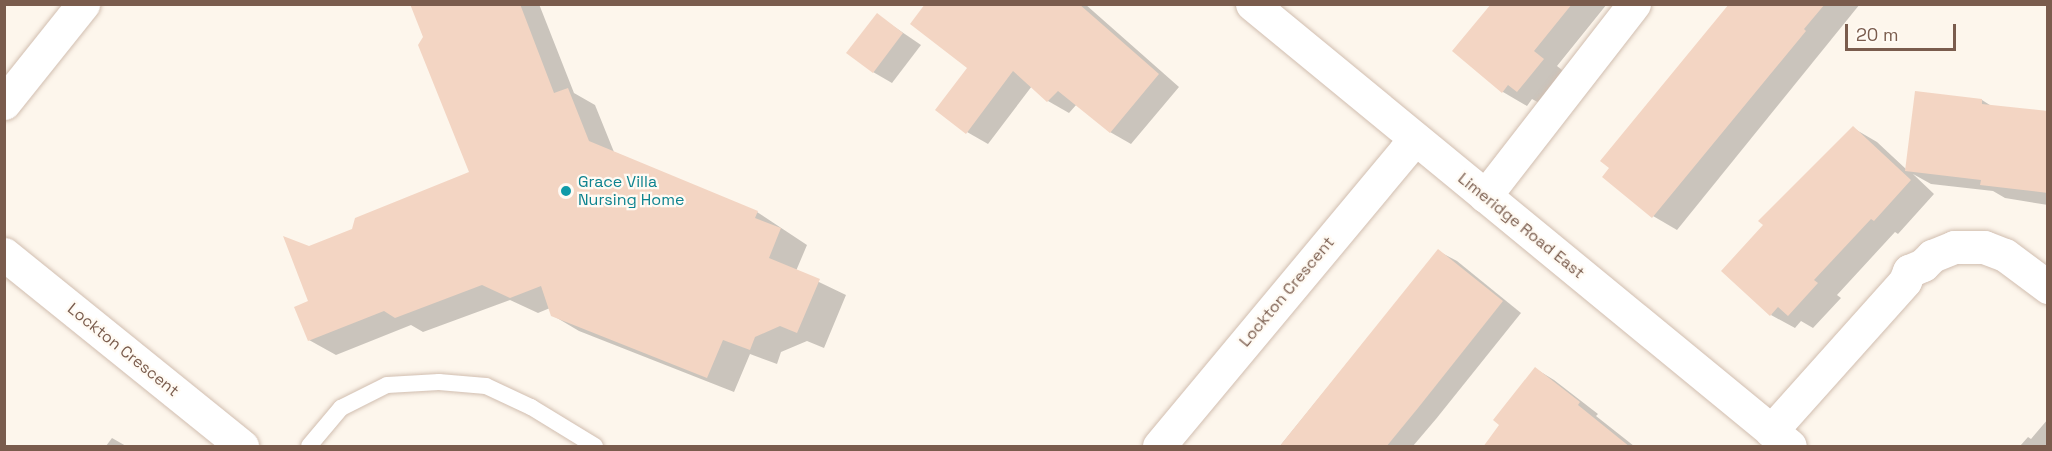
<!DOCTYPE html>
<html>
<head>
<meta charset="utf-8">
<style>
  body { margin:0 }
  #map { position:relative; width:2052px; height:451px; overflow:hidden; background:#fdf6ec; font-family:"Space Grotesk",sans-serif }
  div>[style] { position:absolute }
  .shadow>* { inset:0; background:#0003 }
  .building>* { inset:0; background:#f3d5c3 }
  .roads { filter:drop-shadow(0 0 2px #d1beb0) drop-shadow(0 0 2px #d1beb0) }
  .service>* { height:16px; margin:-8px; padding:0 8px; transform-origin:8px; border-radius:8px; background:#fff }
  .minor>* { height:33px; margin:-16.5px; padding:0 16.5px; transform-origin:16.5px; border-radius:16.5px; background:#fff }
  .secondary>* { height:33px; margin:-16.5px; padding:0 16.5px; transform-origin:16.5px; border-radius:16.5px; background:#fff }
  .dots>* { width:16px; height:16px; translate:-50% -50%; box-sizing:border-box; border:3px solid #fffaf3; border-radius:50% }
  span { translate:-50% -50%; white-space:nowrap; text-align:center; line-height:1.15; -webkit-text-stroke:4.5px #fffaf3; paint-order:stroke }
  .culture-label { font-size:16px; color:#0d838f }
  .left { translate:0 -50%; text-align:left }
  .street-label { font-size:16px; color:#7a5c4d }
  .frame { position:absolute; inset:0; border:6px solid #7a5c4d; pointer-events:none }
  .scale { position:absolute; left:1845px; top:24px; width:111px; height:27px; box-sizing:border-box; border:3px solid #7a5c4d; border-top:0; padding-left:8px; font-size:18px; line-height:21px; white-space:nowrap; color:#7a5c4d; -webkit-text-stroke:4px #fffaf3; paint-order:stroke }
</style>
</head>
<body>
<div id="map">
  <div class="shadow">
    <div style="clip-path:polygon(412px 4px,539px 4px,574px 93px,595px 105px,614px 152px,757px 212px,807px 245px,796px 271px,846px 295px,824px 348px,807px 341px,781px 352px,777px 364px,750px 354px,734px 392px,579px 331px,552px 315px,550px 308px,538px 313px,510px 300px,423px 332px,411px 325px,336px 355px,309px 340px,309px 248px,353px 231px,471px 173px)"></div>
    <div style="clip-path:polygon(926px 4px,1085px 4px,1179px 87px,1131px 144px,1110px 132px,1077px 104px,1069px 113px,1048px 101px,1032px 86px,988px 144px,967px 132px,969px 68px)"></div>
    <div style="clip-path:polygon(1607px 4px,1557px 66px,1567px 74px,1541px 104px,1532px 99px,1527px 106px,1503px 92px,1454px 51px,1493px 5px)"></div>
    <div style="clip-path:polygon(1730px 4px,1860px 4px,1677px 230px,1653px 216px,1611px 168px)"></div>
    <div style="clip-path:polygon(877px 15px,921px 45px,892px 83px,873px 72px)"></div>
    <div style="clip-path:polygon(1982px 100px,1993px 107px,2048px 114px,2048px 205px,2005px 198px,1993px 191px,1931px 184px,1913px 174px,1934px 194px,1898px 234px,1895px 232px,1837px 295px,1841px 298px,1813px 328px,1801px 321px,1795px 328px,1771px 315px,1853px 128px,1877px 142px,1907px 170px)"></div>
    <div style="clip-path:polygon(1438px 251px,1457px 261px,1521px 313px,1436px 419px,1413px 446px,1280px 446px)"></div>
    <div style="clip-path:polygon(1536px 369px,1554px 380px,1598px 414px,1596px 416px,1634px 446px,1484px 446px,1502px 425px)"></div>
    <div style="clip-path:polygon(2048px 419px,2048px 446px,2020px 446px,2028px 437px,2031px 439px)"></div>
    <div style="clip-path:polygon(112px 438px,126px 446px,106px 446px)"></div>
  </div>
  <div class="building">
    <div style="clip-path:polygon(410px 4px,520px 4px,554px 93px,568px 88px,589px 141px,758px 211px,755px 218px,781px 228px,769px 258px,820px 279px,797px 333px,780px 326px,755px 337px,750px 350px,723px 340px,707px 378px,551px 316px,541px 286px,510px 298px,482px 285px,395px 318px,384px 311px,308px 341px,294px 307px,308px 301px,283px 236px,309px 246px,352px 229px,355px 218px,469px 172px,418px 45px,423px 37px)"></div>
    <div style="clip-path:polygon(925px 4px,1079px 4px,1159px 74px,1110px 133px,1058px 91px,1047px 102px,1013px 71px,966px 134px,935px 110px,967px 68px,910px 24px)"></div>
    <div style="clip-path:polygon(1491px 4px,1572px 4px,1534px 51px,1544px 59px,1517px 92px,1508px 85px,1502px 93px,1452px 51px)"></div>
    <div style="clip-path:polygon(1729px 4px,1825px 4px,1804px 29px,1806px 31px,1652px 218px,1602px 177px,1609px 168px,1600px 161px)"></div>
    <div style="clip-path:polygon(877px 13px,903px 33px,873px 73px,846px 53px)"></div>
    <div style="clip-path:polygon(1915px 91px,1982px 99px,1982px 104px,2048px 111px,2048px 193px,1980px 185px,1981px 180px,1905px 171px)"></div>
    <div style="clip-path:polygon(1853px 126px,1911px 180px,1874px 221px,1871px 219px,1814px 280px,1818px 283px,1788px 316px,1778px 307px,1770px 316px,1721px 271px,1763px 225px,1758px 221px)"></div>
    <div style="clip-path:polygon(1438px 249px,1503px 301px,1418px 408px,1386px 447px,1279px 447px)"></div>
    <div style="clip-path:polygon(1535px 367px,1580px 402px,1578px 405px,1630px 447px,1483px 447px,1499px 425px,1493px 420px)"></div>
  </div>
  <div class="roads">
    <div class="service">
      <div style="left:309px;top:446px;width:50px;rotate:-49.9deg"></div>
      <div style="left:341px;top:408px;width:51px;rotate:-26.6deg"></div>
      <div style="left:387px;top:385px;width:52px;rotate:-3.3deg"></div>
      <div style="left:439px;top:382px;width:47px;rotate:4.9deg"></div>
      <div style="left:486px;top:386px;width:50px;rotate:25deg"></div>
      <div style="left:531px;top:407px;width:75px;rotate:31.4deg"></div>
    </div>
    <div class="minor">
      <div style="left:1252px;top:4px;width:696px;rotate:39.41deg"></div>
      <div style="left:1485px;top:196px;width:243px;rotate:-52.2deg"></div>
      <div style="left:4px;top:254px;width:306px;rotate:38.9deg"></div>
      <div style="left:1771px;top:431px;width:201px;rotate:-48.2deg"></div>
      <div style="left:1905px;top:281px;width:11px;rotate:-68deg"></div>
      <div style="left:1909px;top:271px;width:15px;rotate:-23deg"></div>
      <div style="left:1923px;top:265px;width:13px;rotate:-45deg"></div>
      <div style="left:1932px;top:256px;width:24px;rotate:-22deg"></div>
      <div style="left:1954px;top:247px;width:30px"></div>
      <div style="left:1984px;top:247px;width:22px;rotate:21deg"></div>
      <div style="left:2005px;top:255px;width:54px;rotate:36.7deg"></div>
      <div style="left:1159px;top:446px;width:400px;rotate:-50.2deg"></div>
    </div>
    <div class="secondary">
      <div style="left:4px;top:103px;width:127px;rotate:-51.4deg"></div>
    </div>
  </div>
  <div class="dots">
    <div style="left:566px;top:191px;background:#0f9aa8"></div>
  </div>
  <div class="culture-label">
    <span class="left" style="left:578px;top:191px">Grace Villa<br>Nursing Home</span>
  </div>
  <div class="street-label">
    <span style="left:1521px;top:226px;rotate:39deg">Limeridge Road East</span>
    <span style="left:1287px;top:292px;rotate:-50deg">Lockton Crescent</span>
    <span style="left:123px;top:350px;rotate:39deg">Lockton Crescent</span>
  </div>
  <div class="frame"></div>
  <div class="scale">20 m</div>
</div>
</body>
</html>
